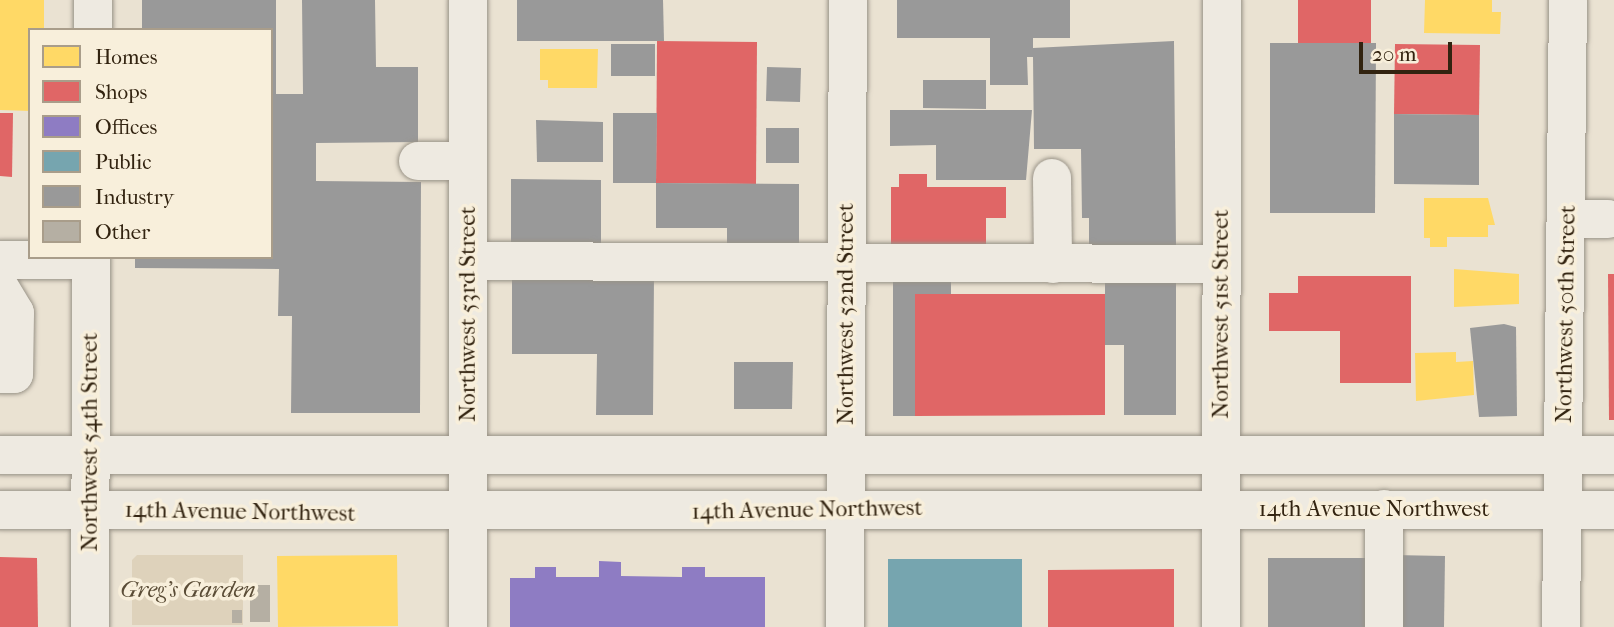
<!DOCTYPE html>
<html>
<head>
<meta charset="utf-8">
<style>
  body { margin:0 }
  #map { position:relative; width:1614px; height:627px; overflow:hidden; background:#eae2d2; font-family:"IM FELL French Canon",serif }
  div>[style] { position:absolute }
  .green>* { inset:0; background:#ded2bb }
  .homes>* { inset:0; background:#ffd966 }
  .shops>* { inset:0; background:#e06666 }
  .offices>* { inset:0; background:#8e7cc3 }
  .public>* { inset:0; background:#76a5af }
  .industry>* { inset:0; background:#999 }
  .building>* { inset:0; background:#b5afa3 }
  .roads { filter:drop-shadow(0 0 2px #999387) drop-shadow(0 0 2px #999387) }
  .minor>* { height:38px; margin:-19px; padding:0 19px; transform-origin:19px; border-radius:19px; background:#eeeae1 }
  span { translate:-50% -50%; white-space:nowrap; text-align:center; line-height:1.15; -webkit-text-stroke:7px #f8efdb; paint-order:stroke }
  .street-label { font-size:23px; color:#322310 }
  .park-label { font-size:23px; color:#5a4c36; font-style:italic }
  .legend { position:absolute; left:28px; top:28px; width:245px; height:231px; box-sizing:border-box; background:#f8efdb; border:2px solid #a99d8a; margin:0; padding:9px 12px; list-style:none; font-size:21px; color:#322310 }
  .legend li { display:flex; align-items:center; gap:14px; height:35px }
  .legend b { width:35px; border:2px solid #a99d8a }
  .scale { position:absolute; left:1359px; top:42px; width:93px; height:32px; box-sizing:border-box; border:4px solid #322310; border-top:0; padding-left:9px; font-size:21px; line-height:24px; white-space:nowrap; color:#322310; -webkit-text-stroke:5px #f8efdb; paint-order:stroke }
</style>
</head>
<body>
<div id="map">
  <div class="green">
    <div style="clip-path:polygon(137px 555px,243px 555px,243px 625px,132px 625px,132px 560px)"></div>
  </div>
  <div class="homes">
    <div style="clip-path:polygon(0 0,44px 0,44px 30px,30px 30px,30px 111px,0 110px)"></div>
    <div style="clip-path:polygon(1425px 0,1492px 0,1492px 12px,1501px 12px,1500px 34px,1424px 33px)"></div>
    <div style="clip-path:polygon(540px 49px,598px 49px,597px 88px,548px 88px,548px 80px,540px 80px)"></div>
    <div style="clip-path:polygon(1424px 198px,1488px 198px,1495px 225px,1488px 225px,1488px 237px,1447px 237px,1447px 247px,1430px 247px,1430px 238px,1424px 238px)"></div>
    <div style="clip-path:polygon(1454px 269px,1519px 274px,1519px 304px,1454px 307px)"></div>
    <div style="clip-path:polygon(1456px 352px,1456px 362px,1473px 361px,1474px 395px,1416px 401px,1415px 353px)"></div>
    <div style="clip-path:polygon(397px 555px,398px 626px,278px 627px,277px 556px)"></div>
  </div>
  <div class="shops">
    <div style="clip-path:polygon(1298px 0,1371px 0,1371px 43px,1298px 43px)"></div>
    <div style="clip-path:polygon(657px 41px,757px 42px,756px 184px,656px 183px)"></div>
    <div style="clip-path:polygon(1395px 44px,1480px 45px,1479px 115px,1394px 114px)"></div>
    <div style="clip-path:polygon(0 113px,13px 113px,12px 177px,0 176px)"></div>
    <div style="clip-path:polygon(899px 174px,927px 174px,927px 187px,1006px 187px,1006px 218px,986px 218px,986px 247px,891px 247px,891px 187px,899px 187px)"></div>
    <div style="clip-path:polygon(1608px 274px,1614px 274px,1614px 420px,1609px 420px)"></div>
    <div style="clip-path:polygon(1298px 276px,1411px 276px,1411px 383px,1340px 383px,1340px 331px,1269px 331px,1269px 293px,1298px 293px)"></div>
    <div style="clip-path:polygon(915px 294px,1105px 294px,1105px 415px,915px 416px)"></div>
    <div style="clip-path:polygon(0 557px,37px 558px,38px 627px,0 627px)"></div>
    <div style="clip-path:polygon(1174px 569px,1174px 627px,1048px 627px,1048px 570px)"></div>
  </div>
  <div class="offices">
    <div style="clip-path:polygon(599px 561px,621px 562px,621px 576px,682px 577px,682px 567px,705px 567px,705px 577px,765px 577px,765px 627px,510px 627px,510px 578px,535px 578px,535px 567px,556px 567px,556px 577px,599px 577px)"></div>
  </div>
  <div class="public">
    <div style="clip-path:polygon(888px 559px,1022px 559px,1022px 627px,888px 627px)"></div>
  </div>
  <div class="industry">
    <div style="clip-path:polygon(142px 0,276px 0,276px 94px,303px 94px,302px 0,375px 0,376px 67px,418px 67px,418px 142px,316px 143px,316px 181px,421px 182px,420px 413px,291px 413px,292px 316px,278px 316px,279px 269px,135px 268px,135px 257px,271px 257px,271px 30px,142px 30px)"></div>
    <div style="clip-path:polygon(517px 0,663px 0,664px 41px,517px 41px)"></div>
    <div style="clip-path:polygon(897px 0,1070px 0,1070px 38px,1033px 38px,1033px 48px,1174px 41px,1176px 247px,1089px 247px,1089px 218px,1082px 218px,1081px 149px,1034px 149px,1033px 57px,1027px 57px,1028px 85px,990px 85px,990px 38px,897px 38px)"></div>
    <div style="clip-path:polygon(1270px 43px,1376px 43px,1375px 213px,1270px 213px)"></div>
    <div style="clip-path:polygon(611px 44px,655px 44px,655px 76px,611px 76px)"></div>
    <div style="clip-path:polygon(767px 67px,801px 68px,800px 102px,766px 101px)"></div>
    <div style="clip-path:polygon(923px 80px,986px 80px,986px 109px,923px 108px)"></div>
    <div style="clip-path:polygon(890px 110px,1032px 110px,1026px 180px,936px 180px,936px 145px,890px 146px)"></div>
    <div style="clip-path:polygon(613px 113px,657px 113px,656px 183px,613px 183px)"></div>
    <div style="clip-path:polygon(1394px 114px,1479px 115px,1479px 185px,1394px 184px)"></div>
    <div style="clip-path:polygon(536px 120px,603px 122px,603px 162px,537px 162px)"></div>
    <div style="clip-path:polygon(766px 128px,799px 128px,799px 163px,766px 163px)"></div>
    <div style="clip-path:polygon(511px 179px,601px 180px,601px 251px,511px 250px)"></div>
    <div style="clip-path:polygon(656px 183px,799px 184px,799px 255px,727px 255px,727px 228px,656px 228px)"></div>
    <div style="clip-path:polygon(512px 273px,654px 275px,653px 415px,596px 415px,597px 354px,512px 354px)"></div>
    <div style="clip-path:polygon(1105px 278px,1176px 278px,1176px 415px,1124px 415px,1124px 345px,1105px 345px)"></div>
    <div style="clip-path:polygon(893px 280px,951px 280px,951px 294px,915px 294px,915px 416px,893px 416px)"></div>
    <div style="clip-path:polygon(1504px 324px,1516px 327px,1517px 416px,1479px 417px,1470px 328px)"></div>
    <div style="clip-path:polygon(734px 362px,793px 362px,792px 409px,734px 409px)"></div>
    <div style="clip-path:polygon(1393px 555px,1445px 556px,1444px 627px,1395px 627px)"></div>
    <div style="clip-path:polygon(1268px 558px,1377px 558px,1377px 627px,1268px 627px)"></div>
  </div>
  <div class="building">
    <div style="clip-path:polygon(250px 585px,270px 585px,270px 622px,250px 622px)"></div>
    <div style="clip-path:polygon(232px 610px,242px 610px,242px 623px,232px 623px)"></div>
  </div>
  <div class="roads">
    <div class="minor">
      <div style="left:468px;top:0;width:627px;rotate:90deg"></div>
      <div style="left:93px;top:30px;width:30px;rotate:-90deg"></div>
      <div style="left:418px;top:161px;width:50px"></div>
      <div style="left:1052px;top:178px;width:86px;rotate:89.3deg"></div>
      <div style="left:1568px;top:219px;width:40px"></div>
      <div style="left:0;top:260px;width:91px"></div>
      <div style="left:468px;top:261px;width:753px;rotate:0.23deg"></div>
      <div style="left:0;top:288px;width:29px;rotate:59deg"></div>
      <div style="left:15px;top:313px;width:61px;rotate:90.9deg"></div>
      <div style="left:14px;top:374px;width:14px;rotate:180deg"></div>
      <div style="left:0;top:455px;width:1614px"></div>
      <div style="left:0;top:510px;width:1614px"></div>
      <div style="left:90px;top:627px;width:370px;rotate:-89.8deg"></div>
      <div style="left:845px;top:627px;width:627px;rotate:-89.73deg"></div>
      <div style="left:1221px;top:627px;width:627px;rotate:-89.91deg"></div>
      <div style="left:1384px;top:627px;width:118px;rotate:-90deg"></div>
      <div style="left:1561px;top:627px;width:627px;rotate:-89.36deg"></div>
    </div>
  </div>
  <div class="street-label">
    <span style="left:468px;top:314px;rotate:-90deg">Northwest 53rd Street</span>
    <span style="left:846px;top:314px;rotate:-90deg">Northwest 52nd Street</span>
    <span style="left:1221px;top:314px;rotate:-90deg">Northwest 51st Street</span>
    <span style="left:1566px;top:314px;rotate:-89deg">Northwest 50th Street</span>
    <span style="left:90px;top:442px;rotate:-90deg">Northwest 54th Street</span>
    <span style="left:1374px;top:509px">14th Avenue Northwest</span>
    <span style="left:807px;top:510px;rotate:-1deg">14th Avenue Northwest</span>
    <span style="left:240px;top:512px;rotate:1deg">14th Avenue Northwest</span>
  </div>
  <div class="park-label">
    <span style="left:188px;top:590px">Greg's Garden</span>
  </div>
  <ul class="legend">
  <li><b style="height:19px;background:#ffd966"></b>Homes</li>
  <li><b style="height:19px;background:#e06666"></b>Shops</li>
  <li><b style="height:19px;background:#8e7cc3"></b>Offices</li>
  <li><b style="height:19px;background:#76a5af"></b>Public</li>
  <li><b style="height:19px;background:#999"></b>Industry</li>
  <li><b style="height:19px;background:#b5afa3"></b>Other</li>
  </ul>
  <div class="scale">20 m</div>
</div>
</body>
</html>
